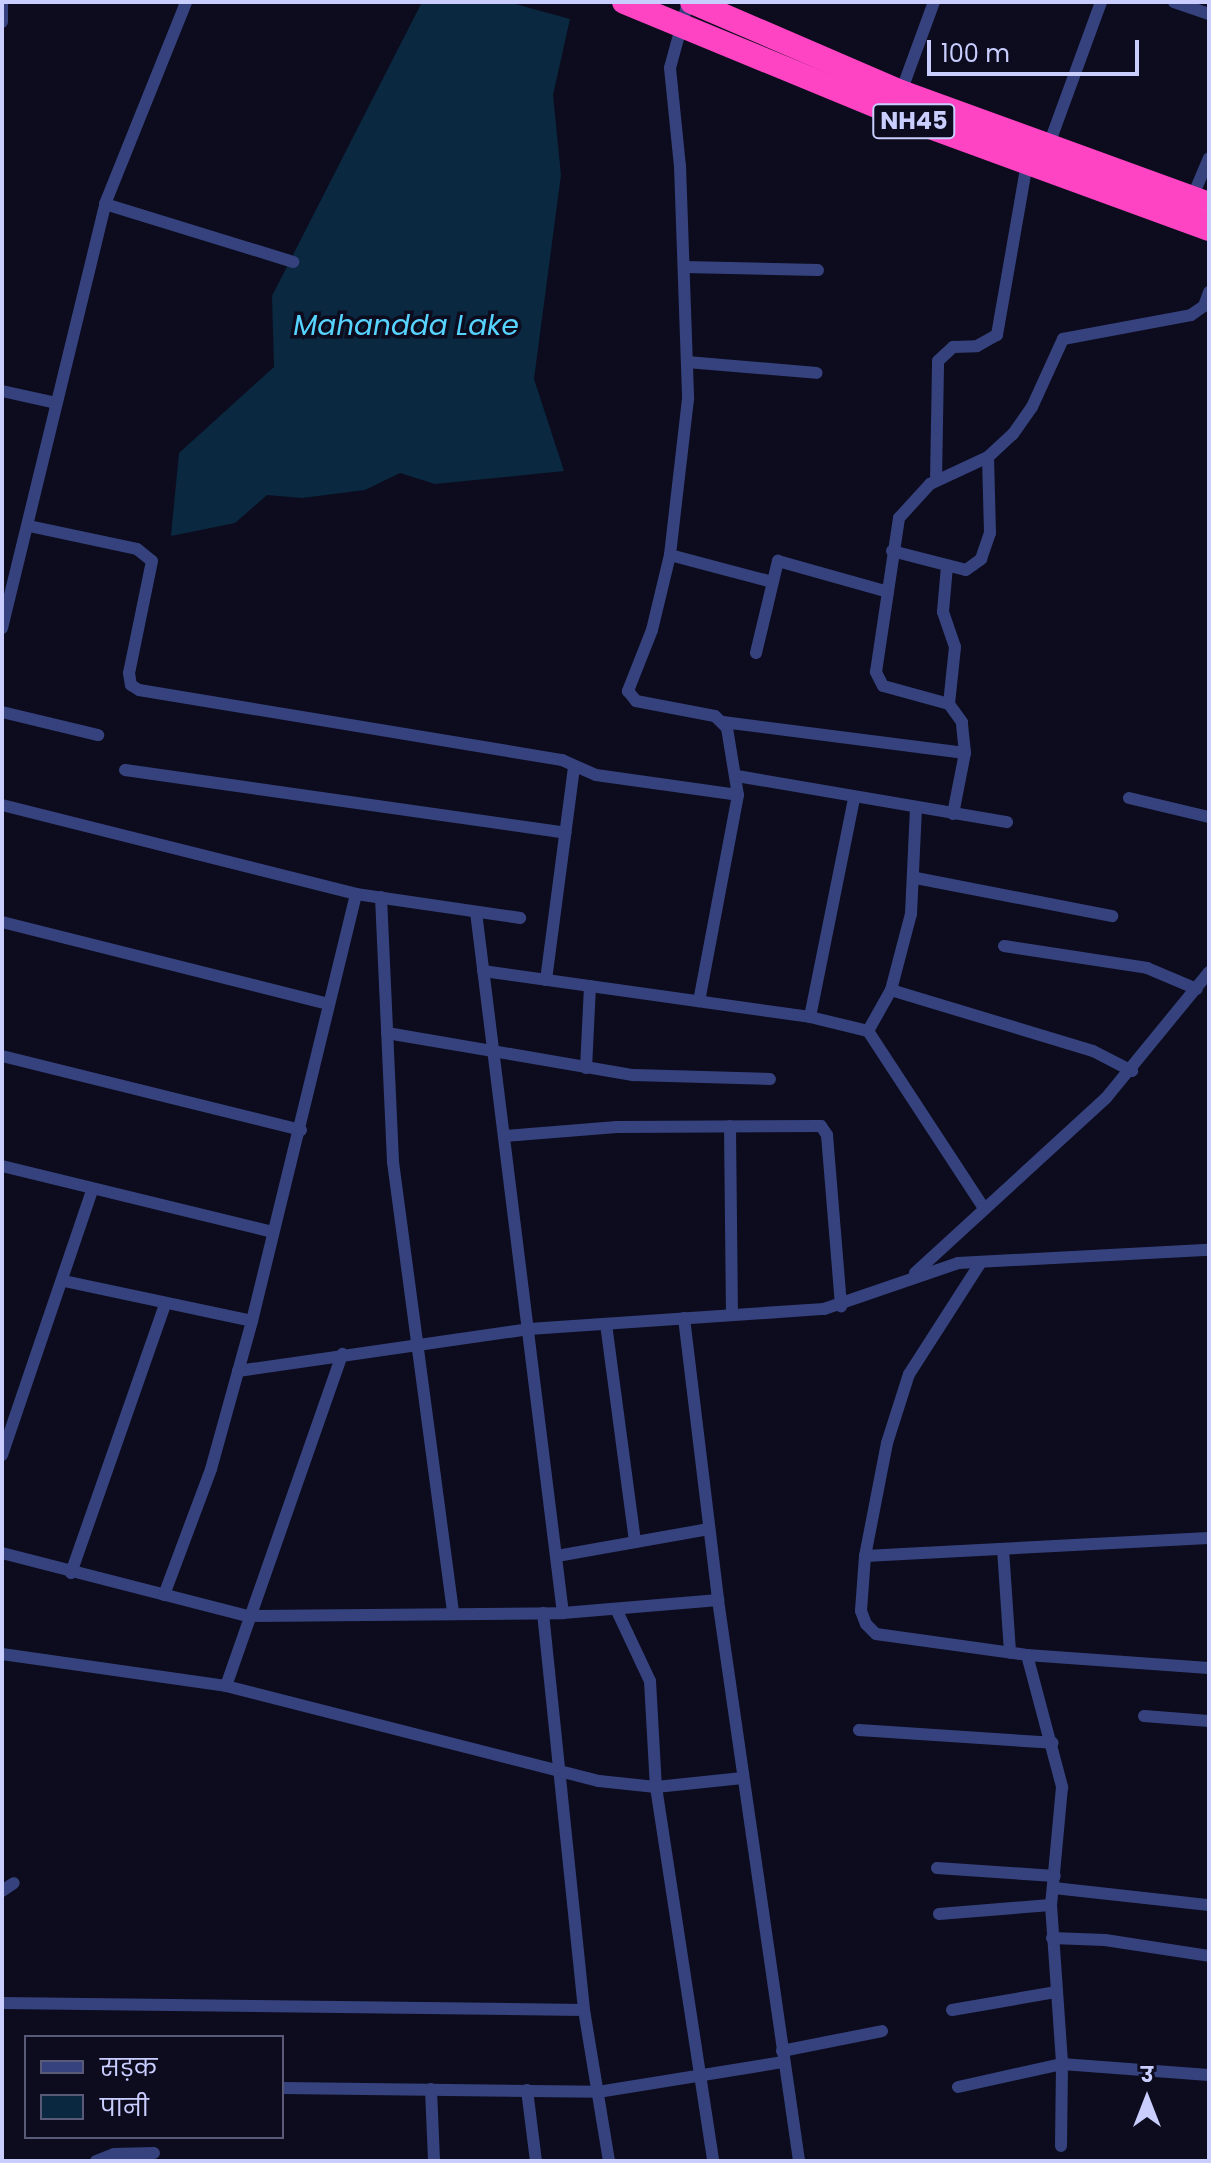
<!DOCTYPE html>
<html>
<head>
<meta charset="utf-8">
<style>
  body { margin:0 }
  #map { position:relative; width:1211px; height:2163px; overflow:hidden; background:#0c0c1e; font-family:Poppins,"Noto Sans Devanagari",sans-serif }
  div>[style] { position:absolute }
  .water>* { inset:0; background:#0a283f }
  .street>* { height:12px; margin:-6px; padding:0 6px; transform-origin:6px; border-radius:6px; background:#36427e }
  .highway>* { height:24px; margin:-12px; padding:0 12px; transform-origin:12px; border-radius:12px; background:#ff44c3 }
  span { translate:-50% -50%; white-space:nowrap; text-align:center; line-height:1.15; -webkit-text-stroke:7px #0c0c1e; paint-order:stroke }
  .shield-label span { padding:2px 6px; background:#0c0c1e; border:2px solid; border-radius:6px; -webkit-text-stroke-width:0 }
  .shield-label { font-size:24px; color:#c9ceff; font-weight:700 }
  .water-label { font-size:28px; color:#57d3ff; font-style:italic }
  .frame { position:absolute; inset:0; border:4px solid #c9ceff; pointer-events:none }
  .legend { position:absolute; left:24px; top:2035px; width:260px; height:104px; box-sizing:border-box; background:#0c0c1e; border:2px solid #585a78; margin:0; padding:10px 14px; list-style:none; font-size:24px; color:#c9ceff }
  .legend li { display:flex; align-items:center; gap:16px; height:40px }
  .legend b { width:40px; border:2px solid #585a78 }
  .north { position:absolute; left:1107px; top:2059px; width:80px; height:80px; -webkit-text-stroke:6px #0c0c1e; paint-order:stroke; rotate:0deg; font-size:22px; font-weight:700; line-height:32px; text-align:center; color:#c9ceff }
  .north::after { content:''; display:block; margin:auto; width:28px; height:36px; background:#c9ceff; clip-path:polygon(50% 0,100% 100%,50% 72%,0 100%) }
  .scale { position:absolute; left:927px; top:40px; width:212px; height:36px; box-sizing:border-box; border:4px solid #c9ceff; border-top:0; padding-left:10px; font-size:24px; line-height:28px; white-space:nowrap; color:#c9ceff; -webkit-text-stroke:6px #0c0c1e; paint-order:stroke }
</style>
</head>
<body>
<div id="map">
  <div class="water">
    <div style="clip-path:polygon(422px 2px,508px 2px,570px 19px,553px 95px,561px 175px,534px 379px,564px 471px,435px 484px,400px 473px,365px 490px,302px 498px,267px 495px,235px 523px,171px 536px,179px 453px,274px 367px,272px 296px)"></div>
  </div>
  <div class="street">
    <div style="left:2px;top:2px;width:20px;rotate:90deg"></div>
    <div style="left:688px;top:2px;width:68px;rotate:105.3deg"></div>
    <div style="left:670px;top:68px;width:99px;rotate:84.2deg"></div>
    <div style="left:680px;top:166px;width:233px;rotate:88deg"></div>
    <div style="left:688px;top:399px;width:157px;rotate:96.6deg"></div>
    <div style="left:670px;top:555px;width:77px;rotate:103.5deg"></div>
    <div style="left:652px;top:630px;width:66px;rotate:111.5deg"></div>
    <div style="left:628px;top:691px;width:13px;rotate:51deg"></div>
    <div style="left:636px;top:701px;width:80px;rotate:10.8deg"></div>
    <div style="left:715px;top:716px;width:17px;rotate:45deg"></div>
    <div style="left:727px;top:728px;width:68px;rotate:80.7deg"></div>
    <div style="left:738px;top:795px;width:210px;rotate:100.7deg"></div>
    <div style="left:1174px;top:2px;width:37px;rotate:19deg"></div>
    <div style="left:901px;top:92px;width:96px;rotate:-69.9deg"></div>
    <div style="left:1048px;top:147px;width:154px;rotate:-69.9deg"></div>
    <div style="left:1192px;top:198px;width:43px;rotate:-67deg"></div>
    <div style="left:105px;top:204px;width:197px;rotate:17.1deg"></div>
    <div style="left:684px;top:267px;width:134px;rotate:1.3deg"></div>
    <div style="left:687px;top:362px;width:130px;rotate:4.8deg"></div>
    <div style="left:2px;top:391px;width:55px;rotate:12.5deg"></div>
    <div style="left:936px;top:480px;width:119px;rotate:-89deg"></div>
    <div style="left:938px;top:361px;width:21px;rotate:-43deg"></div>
    <div style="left:953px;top:347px;width:24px;rotate:-2deg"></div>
    <div style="left:977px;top:346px;width:23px;rotate:-29deg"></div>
    <div style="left:997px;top:335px;width:175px;rotate:-80.1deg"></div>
    <div style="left:29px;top:526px;width:110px;rotate:12deg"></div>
    <div style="left:137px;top:549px;width:19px;rotate:39deg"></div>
    <div style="left:152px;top:561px;width:114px;rotate:101.6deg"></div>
    <div style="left:129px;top:673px;width:12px;rotate:81deg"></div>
    <div style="left:131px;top:685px;width:9px;rotate:32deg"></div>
    <div style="left:139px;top:690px;width:429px;rotate:9.4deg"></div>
    <div style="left:562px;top:760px;width:37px;rotate:24deg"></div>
    <div style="left:596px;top:775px;width:143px;rotate:8deg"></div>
    <div style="left:892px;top:551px;width:76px;rotate:14.4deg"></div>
    <div style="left:966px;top:570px;width:19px;rotate:-36deg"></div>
    <div style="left:981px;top:559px;width:28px;rotate:-71deg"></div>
    <div style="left:990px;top:533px;width:76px;rotate:-91.5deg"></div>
    <div style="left:670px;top:555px;width:106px;rotate:14.8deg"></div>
    <div style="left:947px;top:566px;width:46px;rotate:95deg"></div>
    <div style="left:943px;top:612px;width:37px;rotate:71deg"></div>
    <div style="left:955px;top:647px;width:57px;rotate:96deg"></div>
    <div style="left:2px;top:628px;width:436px;rotate:-76.3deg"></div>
    <div style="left:105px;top:204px;width:218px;rotate:-68.1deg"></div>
    <div style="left:756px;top:653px;width:95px;rotate:-76.6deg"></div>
    <div style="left:778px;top:561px;width:111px;rotate:15.7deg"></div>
    <div style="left:2px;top:712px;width:99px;rotate:13.5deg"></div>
    <div style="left:723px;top:722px;width:244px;rotate:7.3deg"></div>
    <div style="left:125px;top:770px;width:445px;rotate:8.1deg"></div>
    <div style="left:737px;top:776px;width:274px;rotate:9.7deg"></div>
    <div style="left:1129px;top:798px;width:82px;rotate:13.4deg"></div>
    <div style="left:2px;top:805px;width:365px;rotate:14.1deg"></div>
    <div style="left:356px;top:894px;width:166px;rotate:8.3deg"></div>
    <div style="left:953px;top:814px;width:62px;rotate:-78.9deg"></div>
    <div style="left:965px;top:753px;width:31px;rotate:-96deg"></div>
    <div style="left:962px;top:722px;width:22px;rotate:-126deg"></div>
    <div style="left:949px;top:704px;width:68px;rotate:-164.7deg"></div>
    <div style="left:883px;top:686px;width:16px;rotate:-117deg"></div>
    <div style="left:876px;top:672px;width:156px;rotate:-81.5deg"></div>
    <div style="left:899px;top:518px;width:46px;rotate:-47.6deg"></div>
    <div style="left:930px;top:484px;width:64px;rotate:-25deg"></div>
    <div style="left:988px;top:457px;width:34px;rotate:-43deg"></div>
    <div style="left:1013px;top:434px;width:33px;rotate:-55deg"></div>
    <div style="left:1032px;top:407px;width:75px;rotate:-65.5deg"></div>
    <div style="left:1063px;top:339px;width:130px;rotate:-10.6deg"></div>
    <div style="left:1191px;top:315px;width:16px;rotate:-35deg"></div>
    <div style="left:1204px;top:306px;width:15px;rotate:-70deg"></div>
    <div style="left:916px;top:878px;width:200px;rotate:11deg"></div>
    <div style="left:381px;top:897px;width:265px;rotate:87.4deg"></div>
    <div style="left:393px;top:1162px;width:456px;rotate:82.4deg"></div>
    <div style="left:476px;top:912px;width:706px;rotate:82.93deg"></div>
    <div style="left:2px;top:922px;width:336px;rotate:14.1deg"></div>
    <div style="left:1004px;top:946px;width:145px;rotate:8.7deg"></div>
    <div style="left:1147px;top:968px;width:54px;rotate:22.8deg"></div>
    <div style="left:483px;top:971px;width:330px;rotate:8deg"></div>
    <div style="left:810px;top:1017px;width:60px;rotate:13.6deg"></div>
    <div style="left:868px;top:1031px;width:210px;rotate:56.8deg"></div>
    <div style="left:546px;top:980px;width:216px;rotate:-82.5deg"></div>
    <div style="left:891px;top:990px;width:211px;rotate:16.8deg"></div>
    <div style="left:1093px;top:1051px;width:44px;rotate:27.1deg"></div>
    <div style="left:810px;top:1017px;width:223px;rotate:-78.6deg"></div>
    <div style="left:868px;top:1031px;width:47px;rotate:-60.7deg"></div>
    <div style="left:891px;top:990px;width:79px;rotate:-75.3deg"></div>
    <div style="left:911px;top:914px;width:105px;rotate:-87.3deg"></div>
    <div style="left:387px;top:1033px;width:251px;rotate:9.7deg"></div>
    <div style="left:634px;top:1075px;width:136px;rotate:1.7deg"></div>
    <div style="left:2px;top:1056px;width:308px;rotate:13.9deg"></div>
    <div style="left:586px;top:1068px;width:82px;rotate:-87.2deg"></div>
    <div style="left:730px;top:1126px;width:189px;rotate:89.4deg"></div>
    <div style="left:504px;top:1136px;width:113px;rotate:-4.6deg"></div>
    <div style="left:617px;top:1127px;width:204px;rotate:-0.3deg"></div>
    <div style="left:821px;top:1126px;width:11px;rotate:56deg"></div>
    <div style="left:827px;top:1135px;width:172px;rotate:85.3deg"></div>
    <div style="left:2px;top:1166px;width:279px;rotate:13.7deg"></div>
    <div style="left:981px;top:1262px;width:133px;rotate:122.7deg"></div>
    <div style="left:909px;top:1374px;width:72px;rotate:107.7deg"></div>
    <div style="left:887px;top:1443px;width:115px;rotate:101deg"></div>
    <div style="left:865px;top:1556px;width:55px;rotate:94.2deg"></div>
    <div style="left:861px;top:1611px;width:14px;rotate:69deg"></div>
    <div style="left:866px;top:1624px;width:14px;rotate:45deg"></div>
    <div style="left:876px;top:1634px;width:152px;rotate:7.9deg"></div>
    <div style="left:1027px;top:1655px;width:182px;rotate:4.1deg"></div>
    <div style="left:915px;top:1273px;width:259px;rotate:-42.5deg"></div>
    <div style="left:1106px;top:1098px;width:163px;rotate:-50.7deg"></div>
    <div style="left:64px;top:1281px;width:192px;rotate:12deg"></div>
    <div style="left:684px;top:1318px;width:284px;rotate:83.1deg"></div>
    <div style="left:718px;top:1600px;width:567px;rotate:81.78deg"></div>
    <div style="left:606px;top:1324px;width:220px;rotate:82.4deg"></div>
    <div style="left:238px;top:1371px;width:294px;rotate:-8.2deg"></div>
    <div style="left:529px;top:1329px;width:296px;rotate:-3.9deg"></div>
    <div style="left:824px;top:1309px;width:142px;rotate:-18.9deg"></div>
    <div style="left:958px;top:1263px;width:251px;rotate:-3deg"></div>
    <div style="left:2px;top:1455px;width:280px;rotate:-71.2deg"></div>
    <div style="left:1003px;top:1549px;width:104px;rotate:86.1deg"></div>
    <div style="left:2px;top:1553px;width:253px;rotate:14.4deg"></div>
    <div style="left:247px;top:1616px;width:316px;rotate:-0.5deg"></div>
    <div style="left:563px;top:1613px;width:156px;rotate:-4.8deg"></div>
    <div style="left:557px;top:1556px;width:154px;rotate:-10.1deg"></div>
    <div style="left:865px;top:1556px;width:344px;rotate:-3deg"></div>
    <div style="left:71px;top:1573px;width:285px;rotate:-70.7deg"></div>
    <div style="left:164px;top:1595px;width:134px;rotate:-69.5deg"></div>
    <div style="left:211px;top:1469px;width:154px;rotate:-74.5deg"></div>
    <div style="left:252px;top:1321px;width:439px;rotate:-76.3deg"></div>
    <div style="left:617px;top:1611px;width:77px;rotate:64.8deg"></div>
    <div style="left:650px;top:1681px;width:106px;rotate:86.8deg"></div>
    <div style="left:656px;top:1787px;width:378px;rotate:81.3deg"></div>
    <div style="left:543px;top:1613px;width:399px;rotate:84.1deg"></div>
    <div style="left:584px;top:2010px;width:153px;rotate:80.6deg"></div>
    <div style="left:2px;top:1654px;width:226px;rotate:8.1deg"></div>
    <div style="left:226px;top:1686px;width:385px;rotate:14.3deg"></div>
    <div style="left:599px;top:1781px;width:57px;rotate:6deg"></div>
    <div style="left:656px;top:1787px;width:87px;rotate:-5.9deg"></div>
    <div style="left:1027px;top:1655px;width:137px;rotate:75.1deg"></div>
    <div style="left:1062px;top:1787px;width:119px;rotate:95.3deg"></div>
    <div style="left:1051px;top:1905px;width:159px;rotate:86deg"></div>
    <div style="left:1062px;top:2064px;width:82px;rotate:90.7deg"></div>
    <div style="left:226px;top:1686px;width:352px;rotate:-70.7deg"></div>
    <div style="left:1144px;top:1716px;width:65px;rotate:4.4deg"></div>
    <div style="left:859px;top:1730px;width:194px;rotate:3.8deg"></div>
    <div style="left:937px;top:1868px;width:118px;rotate:3.9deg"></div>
    <div style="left:1054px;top:1888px;width:156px;rotate:6.3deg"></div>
    <div style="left:2px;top:1891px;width:14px;rotate:-34deg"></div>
    <div style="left:939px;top:1914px;width:112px;rotate:-4.6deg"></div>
    <div style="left:1052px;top:1938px;width:53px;rotate:2.2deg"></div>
    <div style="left:1105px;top:1940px;width:105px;rotate:8.7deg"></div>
    <div style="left:2px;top:2003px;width:582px;rotate:0.69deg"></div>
    <div style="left:952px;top:2010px;width:106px;rotate:-9.8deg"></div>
    <div style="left:782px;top:2051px;width:102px;rotate:-11.3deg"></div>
    <div style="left:958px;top:2087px;width:107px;rotate:-12.5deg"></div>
    <div style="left:1062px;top:2064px;width:147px;rotate:4.3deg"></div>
    <div style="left:282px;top:2088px;width:316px;rotate:0.7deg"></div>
    <div style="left:598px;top:2092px;width:188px;rotate:-9.2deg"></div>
    <div style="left:431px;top:2089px;width:72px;rotate:87.6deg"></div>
    <div style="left:527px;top:2090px;width:72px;rotate:82.8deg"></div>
    <div style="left:96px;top:2161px;width:19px;rotate:-21deg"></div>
    <div style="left:114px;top:2154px;width:40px;rotate:-1.4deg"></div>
  </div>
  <div class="highway">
    <div style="left:624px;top:2px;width:299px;rotate:22.4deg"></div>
    <div style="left:900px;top:116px;width:329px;rotate:20.1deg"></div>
    <div style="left:692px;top:2px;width:228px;rotate:23.3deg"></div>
    <div style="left:901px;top:92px;width:328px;rotate:20deg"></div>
  </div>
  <div class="shield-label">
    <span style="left:914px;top:121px">NH45</span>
  </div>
  <div class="water-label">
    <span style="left:406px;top:326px">Mahandda Lake</span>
  </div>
  <div class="frame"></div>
  <ul class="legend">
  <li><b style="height:10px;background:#36427e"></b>सड़क</li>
  <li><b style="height:22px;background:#0a283f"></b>पानी</li>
  </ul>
  <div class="north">उ</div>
  <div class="scale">100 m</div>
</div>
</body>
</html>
